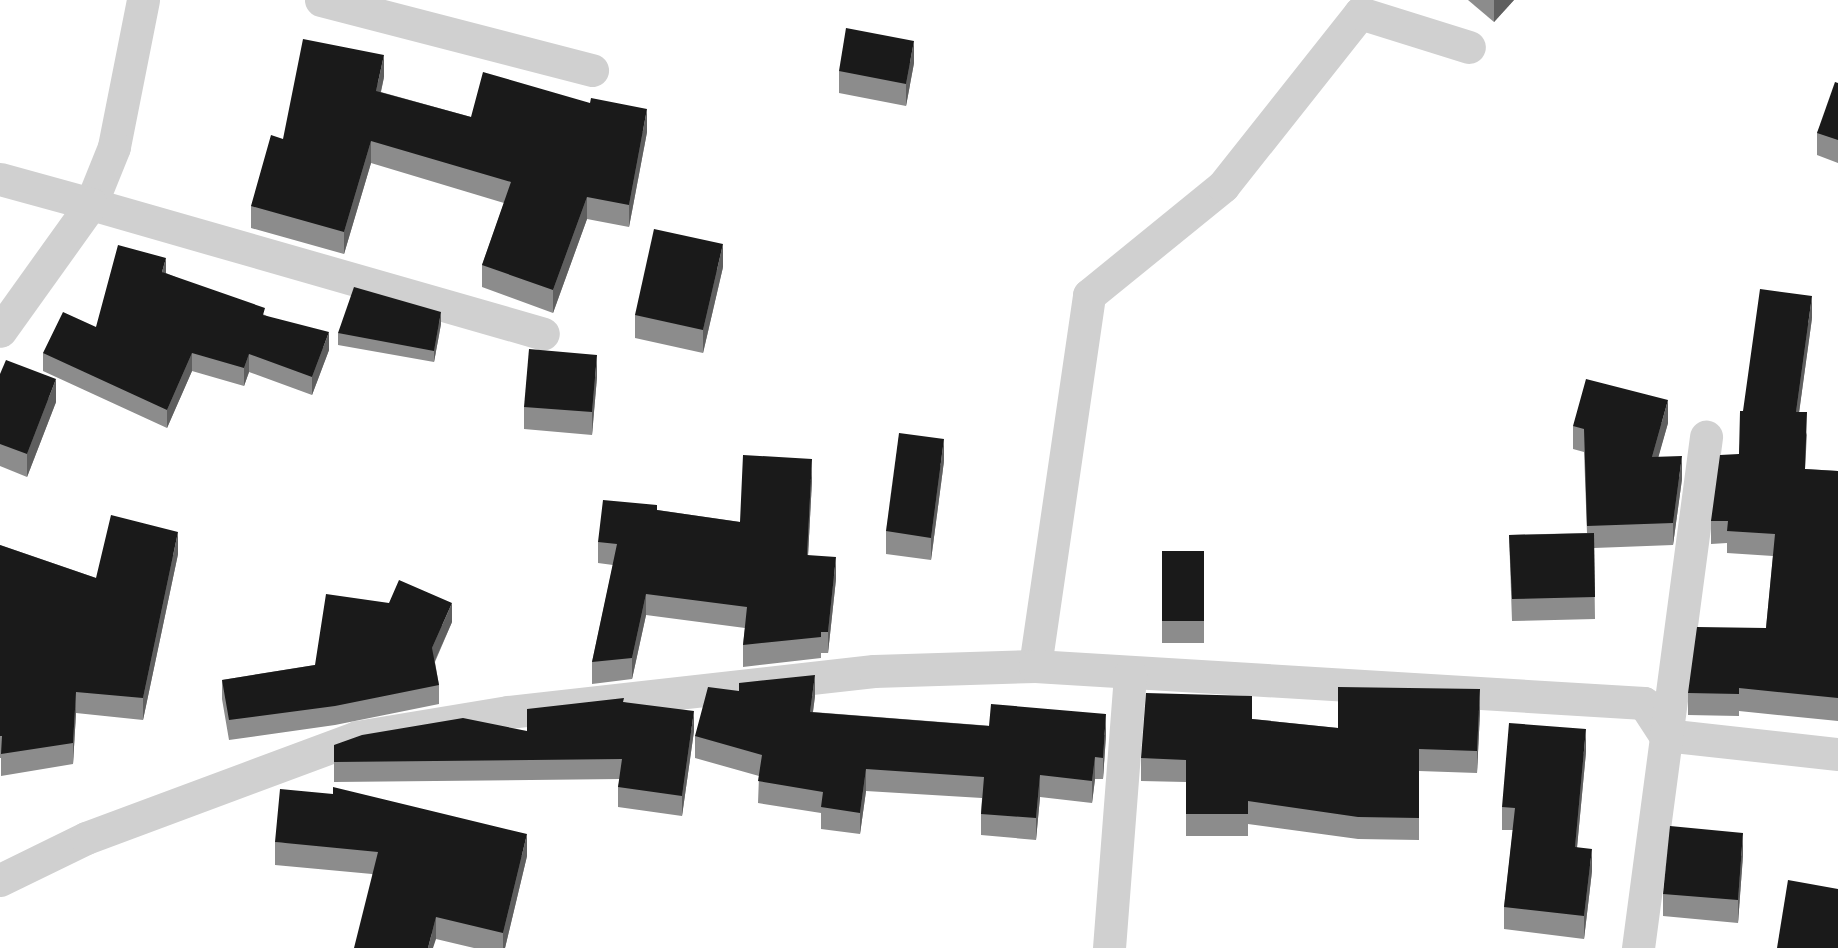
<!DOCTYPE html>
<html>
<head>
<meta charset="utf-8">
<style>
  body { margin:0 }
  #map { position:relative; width:1838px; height:948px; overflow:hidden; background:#fff; font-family:Jost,sans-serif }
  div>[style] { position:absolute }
  .minor>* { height:33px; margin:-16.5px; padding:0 16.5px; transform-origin:16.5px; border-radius:16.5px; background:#d0d0d0 }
  .wall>* { inset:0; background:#8c8c8c }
  .shaded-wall>* { inset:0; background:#5f5f5f }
  .building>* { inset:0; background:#1a1a1a }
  span { translate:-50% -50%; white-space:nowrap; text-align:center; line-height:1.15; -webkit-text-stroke:6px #fff; paint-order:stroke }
</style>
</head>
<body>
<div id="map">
  <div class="minor">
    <div style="left:143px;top:0;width:150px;rotate:101.2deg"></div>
    <div style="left:114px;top:147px;width:61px;rotate:112deg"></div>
    <div style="left:91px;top:204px;width:470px;rotate:16deg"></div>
    <div style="left:321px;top:0;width:280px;rotate:14.5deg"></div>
    <div style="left:0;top:179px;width:94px;rotate:15.4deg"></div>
    <div style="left:91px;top:204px;width:156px;rotate:125.6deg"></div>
    <div style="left:1035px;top:666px;width:375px;rotate:-81.7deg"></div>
    <div style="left:1089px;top:295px;width:173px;rotate:-39.1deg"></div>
    <div style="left:1223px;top:186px;width:221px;rotate:-51.6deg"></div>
    <div style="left:1360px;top:13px;width:114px;rotate:17.3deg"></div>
    <div style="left:0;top:880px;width:96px;rotate:-26deg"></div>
    <div style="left:86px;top:838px;width:289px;rotate:-20.4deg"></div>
    <div style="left:357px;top:737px;width:153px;rotate:-9.4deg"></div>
    <div style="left:508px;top:712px;width:368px;rotate:-6.4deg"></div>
    <div style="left:874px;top:671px;width:161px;rotate:-1.8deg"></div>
    <div style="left:1035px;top:666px;width:610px;rotate:3.48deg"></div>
    <div style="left:1644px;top:703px;width:38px;rotate:57deg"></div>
    <div style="left:1665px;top:735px;width:174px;rotate:6.3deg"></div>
    <div style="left:1109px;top:948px;width:275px;rotate:-85.6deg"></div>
    <div style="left:1638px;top:948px;width:516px;rotate:-82.42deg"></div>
  </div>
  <div class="wall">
    <div style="clip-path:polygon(1468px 0,1514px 0,1494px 22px)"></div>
    <div style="clip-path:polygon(914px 63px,906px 106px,839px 93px,839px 71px)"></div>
    <div style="clip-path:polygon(384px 77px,381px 92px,471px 117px,647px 132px,629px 227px,587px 219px,553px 313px,482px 287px,482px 265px,504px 203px,371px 163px,344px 254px,251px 228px,251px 206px)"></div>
    <div style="clip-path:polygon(1838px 83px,1838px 163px,1817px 155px,1817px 133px)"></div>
    <div style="clip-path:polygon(723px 267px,703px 353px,635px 338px,635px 315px)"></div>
    <div style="clip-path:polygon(166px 273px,265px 315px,329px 350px,312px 395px,249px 372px,244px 386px,192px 371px,167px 428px,43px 371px,43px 353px,96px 327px)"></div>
    <div style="clip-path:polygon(1812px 318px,1799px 412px,1807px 435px,1805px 469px,1838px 471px,1838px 721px,1739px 711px,1739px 716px,1688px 715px,1688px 693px,1766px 628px,1773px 556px,1727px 553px,1727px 543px,1711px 544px,1711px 521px,1739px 454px,1743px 411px)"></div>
    <div style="clip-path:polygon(441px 324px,434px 362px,338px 345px,338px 333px)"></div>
    <div style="clip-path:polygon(0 374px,56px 402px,27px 477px,0 466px)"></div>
    <div style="clip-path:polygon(597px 377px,592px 435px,524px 429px,524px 407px)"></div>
    <div style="clip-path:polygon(1668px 423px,1658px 457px,1682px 479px,1673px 545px,1594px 548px,1595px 619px,1512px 621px,1509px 535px,1587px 533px,1584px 452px,1573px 449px,1573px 426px)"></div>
    <div style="clip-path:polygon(944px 461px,931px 560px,886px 554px,886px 531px)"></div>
    <div style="clip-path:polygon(812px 480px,808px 555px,836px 579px,828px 653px,821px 653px,821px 658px,743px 667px,743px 645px,745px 628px,646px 615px,632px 679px,592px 684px,592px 662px,613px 565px,598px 563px,598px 542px,657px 510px,740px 522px)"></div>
    <div style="clip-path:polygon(0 545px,96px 578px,178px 554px,143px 720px,76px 713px,73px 764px,1px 776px,1px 758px,0 758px)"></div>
    <div style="clip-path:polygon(1162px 551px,1204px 551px,1204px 643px,1162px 643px)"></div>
    <div style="clip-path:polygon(452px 622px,435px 662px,439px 685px,439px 704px,335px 725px,229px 740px,222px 699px,222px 680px,315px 665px)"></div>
    <div style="clip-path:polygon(739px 691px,815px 696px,813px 712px,1106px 735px,1103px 779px,1095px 779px,1092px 803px,1040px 797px,1036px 840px,981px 835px,981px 814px,982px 798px,866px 791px,860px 834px,821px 829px,821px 813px,758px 803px,759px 776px,695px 758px,695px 736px)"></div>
    <div style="clip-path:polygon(624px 702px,694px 731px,682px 816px,618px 807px,618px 787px,620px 779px,334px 782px,334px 745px,527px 731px)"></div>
    <div style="clip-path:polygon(1480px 712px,1477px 773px,1419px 771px,1419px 840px,1358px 839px,1248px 824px,1248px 836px,1186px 836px,1186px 782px,1141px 781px,1141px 758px,1252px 719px,1338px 728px)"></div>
    <div style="clip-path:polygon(1586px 752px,1577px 847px,1592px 871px,1584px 939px,1504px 929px,1504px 907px,1513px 830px,1502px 830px,1502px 807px)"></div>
    <div style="clip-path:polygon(275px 842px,527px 856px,505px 948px,474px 948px,436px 939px,372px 874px,275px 865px)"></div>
    <div style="clip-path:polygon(1743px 855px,1738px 923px,1663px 916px,1663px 894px)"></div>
  </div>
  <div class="shaded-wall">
    <div style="clip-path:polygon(1494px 0,1514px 0,1494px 22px)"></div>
    <div style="clip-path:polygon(914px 41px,914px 63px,906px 106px,906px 84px)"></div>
    <div style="clip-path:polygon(384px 55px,384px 77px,376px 113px,376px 91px)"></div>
    <div style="clip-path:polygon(647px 109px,647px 132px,629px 227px,629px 205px)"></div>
    <div style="clip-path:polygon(371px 141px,371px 163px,344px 254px,344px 232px)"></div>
    <div style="clip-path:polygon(587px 197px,587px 219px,553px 313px,553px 290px)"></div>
    <div style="clip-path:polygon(723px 244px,723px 267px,703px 353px,703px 330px)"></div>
    <div style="clip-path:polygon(166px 258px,166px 276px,162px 272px)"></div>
    <div style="clip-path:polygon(1812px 296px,1812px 318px,1796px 435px,1796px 412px)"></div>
    <div style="clip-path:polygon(441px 312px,441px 324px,434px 362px,434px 351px)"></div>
    <div style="clip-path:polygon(329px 332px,329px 350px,312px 395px,312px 377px)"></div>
    <div style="clip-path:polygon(192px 353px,192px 371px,167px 428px,167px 410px)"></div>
    <div style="clip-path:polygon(249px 354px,249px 372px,244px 386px,244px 368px)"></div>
    <div style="clip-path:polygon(597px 355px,597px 377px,592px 435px,592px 412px)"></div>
    <div style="clip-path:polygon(56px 379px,56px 402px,27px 477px,27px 454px)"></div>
    <div style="clip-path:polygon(1668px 400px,1668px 423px,1652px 480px,1652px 457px)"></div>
    <div style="clip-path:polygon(944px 439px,944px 461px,931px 560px,931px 538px)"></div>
    <div style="clip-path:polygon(1682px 456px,1682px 479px,1673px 545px,1673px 523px)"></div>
    <div style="clip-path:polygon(812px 459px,812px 480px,807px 576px,807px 555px)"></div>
    <div style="clip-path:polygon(178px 532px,178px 554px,143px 720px,143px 698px)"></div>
    <div style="clip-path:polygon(836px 557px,836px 579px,828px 653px,828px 632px)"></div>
    <div style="clip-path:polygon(646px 594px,646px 615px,632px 679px,632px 658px)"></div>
    <div style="clip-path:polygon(452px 603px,452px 622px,432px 667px,432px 648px)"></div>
    <div style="clip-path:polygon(815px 675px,815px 696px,810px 733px,810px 712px)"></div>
    <div style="clip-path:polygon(1480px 689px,1480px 712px,1477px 773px,1477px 751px)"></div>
    <div style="clip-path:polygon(76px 692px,76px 713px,73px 764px,73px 743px)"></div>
    <div style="clip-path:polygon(694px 711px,694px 731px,682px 816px,682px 796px)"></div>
    <div style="clip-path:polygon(1106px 714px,1106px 735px,1103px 779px,1103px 758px)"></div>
    <div style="clip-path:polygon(1586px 729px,1586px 752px,1575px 869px,1575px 847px)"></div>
    <div style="clip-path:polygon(1095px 757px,1095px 779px,1092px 803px,1092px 781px)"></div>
    <div style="clip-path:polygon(866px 769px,866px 791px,860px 834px,860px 813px)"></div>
    <div style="clip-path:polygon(1040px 775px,1040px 797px,1036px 840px,1036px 818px)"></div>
    <div style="clip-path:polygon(1743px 833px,1743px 855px,1738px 923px,1738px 900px)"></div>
    <div style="clip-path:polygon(527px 834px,527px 856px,505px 948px,503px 948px,503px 933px)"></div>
    <div style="clip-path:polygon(1592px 849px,1592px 871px,1584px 939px,1584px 916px)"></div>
    <div style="clip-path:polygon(436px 917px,436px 939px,433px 948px,428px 948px)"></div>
  </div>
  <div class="building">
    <div style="clip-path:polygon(846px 28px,914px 41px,906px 84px,839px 71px)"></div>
    <div style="clip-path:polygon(303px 39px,384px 55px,376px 91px,471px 117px,483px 72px,590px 103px,591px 98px,647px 109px,629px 205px,587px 197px,553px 290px,482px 265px,511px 182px,371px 141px,344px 232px,251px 206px,271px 135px,283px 139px)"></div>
    <div style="clip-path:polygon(1835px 82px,1838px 83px,1838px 140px,1817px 133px)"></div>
    <div style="clip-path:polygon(654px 229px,723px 244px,703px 330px,635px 315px)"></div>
    <div style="clip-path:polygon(118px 245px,166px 258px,162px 272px,265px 308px,263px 315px,329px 332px,312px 377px,249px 354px,244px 368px,192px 353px,167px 410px,43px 353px,63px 312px,96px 327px)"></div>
    <div style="clip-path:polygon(354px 287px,441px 312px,434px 351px,338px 333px)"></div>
    <div style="clip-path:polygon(1760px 289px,1812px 296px,1796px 412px,1807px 412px,1805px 469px,1838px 471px,1838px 698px,1739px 688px,1739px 694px,1688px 693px,1697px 627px,1766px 628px,1775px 534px,1727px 531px,1728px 521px,1711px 521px,1720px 455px,1739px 454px,1740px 411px,1743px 411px)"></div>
    <div style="clip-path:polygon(529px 349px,597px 355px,592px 412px,524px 407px)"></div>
    <div style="clip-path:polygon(6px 360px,56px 379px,27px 454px,0 444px,0 374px)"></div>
    <div style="clip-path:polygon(1586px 379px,1668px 400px,1652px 457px,1682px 456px,1673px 523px,1587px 526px,1584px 429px,1573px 426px)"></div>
    <div style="clip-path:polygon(899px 433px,944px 439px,931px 538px,886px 531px)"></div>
    <div style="clip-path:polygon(743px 455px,812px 459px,807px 555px,836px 557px,828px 632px,821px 632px,821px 637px,743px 645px,747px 607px,646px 594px,632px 658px,592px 662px,617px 544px,598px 542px,603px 500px,657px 505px,657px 510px,740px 522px)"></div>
    <div style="clip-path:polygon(111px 515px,178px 532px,143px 698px,76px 692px,73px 743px,1px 754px,2px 736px,0 736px,0 545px,96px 578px)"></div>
    <div style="clip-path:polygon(1594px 533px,1595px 597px,1512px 599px,1509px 535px)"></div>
    <div style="clip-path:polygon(1162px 551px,1204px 551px,1204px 621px,1162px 621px)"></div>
    <div style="clip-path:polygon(399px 580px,452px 603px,432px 648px,439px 685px,335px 706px,229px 720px,222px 680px,315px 665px,326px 594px,389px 603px)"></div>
    <div style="clip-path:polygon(815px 675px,810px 712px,989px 726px,991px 704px,1106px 714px,1103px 758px,1095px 757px,1092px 781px,1040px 775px,1036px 818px,981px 814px,984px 777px,866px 769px,860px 813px,821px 807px,823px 792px,758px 781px,762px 755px,695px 736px,708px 687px,739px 691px,739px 683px)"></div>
    <div style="clip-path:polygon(1338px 687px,1480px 689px,1477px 751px,1419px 749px,1419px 818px,1358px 817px,1248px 801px,1248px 814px,1186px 814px,1186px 760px,1141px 758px,1146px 693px,1252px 696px,1252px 719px,1338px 728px)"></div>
    <div style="clip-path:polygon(624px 698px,623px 702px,694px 711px,682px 796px,618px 787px,622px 759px,334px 762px,334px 745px,362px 735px,463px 718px,527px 731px,527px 709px)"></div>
    <div style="clip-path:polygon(1509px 723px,1586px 729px,1575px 847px,1592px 849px,1584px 916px,1504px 907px,1515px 808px,1502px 807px)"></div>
    <div style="clip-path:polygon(333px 787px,527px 834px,503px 933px,436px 917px,428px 948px,354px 948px,378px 852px,275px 842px,280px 789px,333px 794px)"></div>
    <div style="clip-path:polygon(1670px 826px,1743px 833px,1738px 900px,1663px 894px)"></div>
    <div style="clip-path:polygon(1788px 880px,1838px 889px,1838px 948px,1777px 948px)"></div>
  </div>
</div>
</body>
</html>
